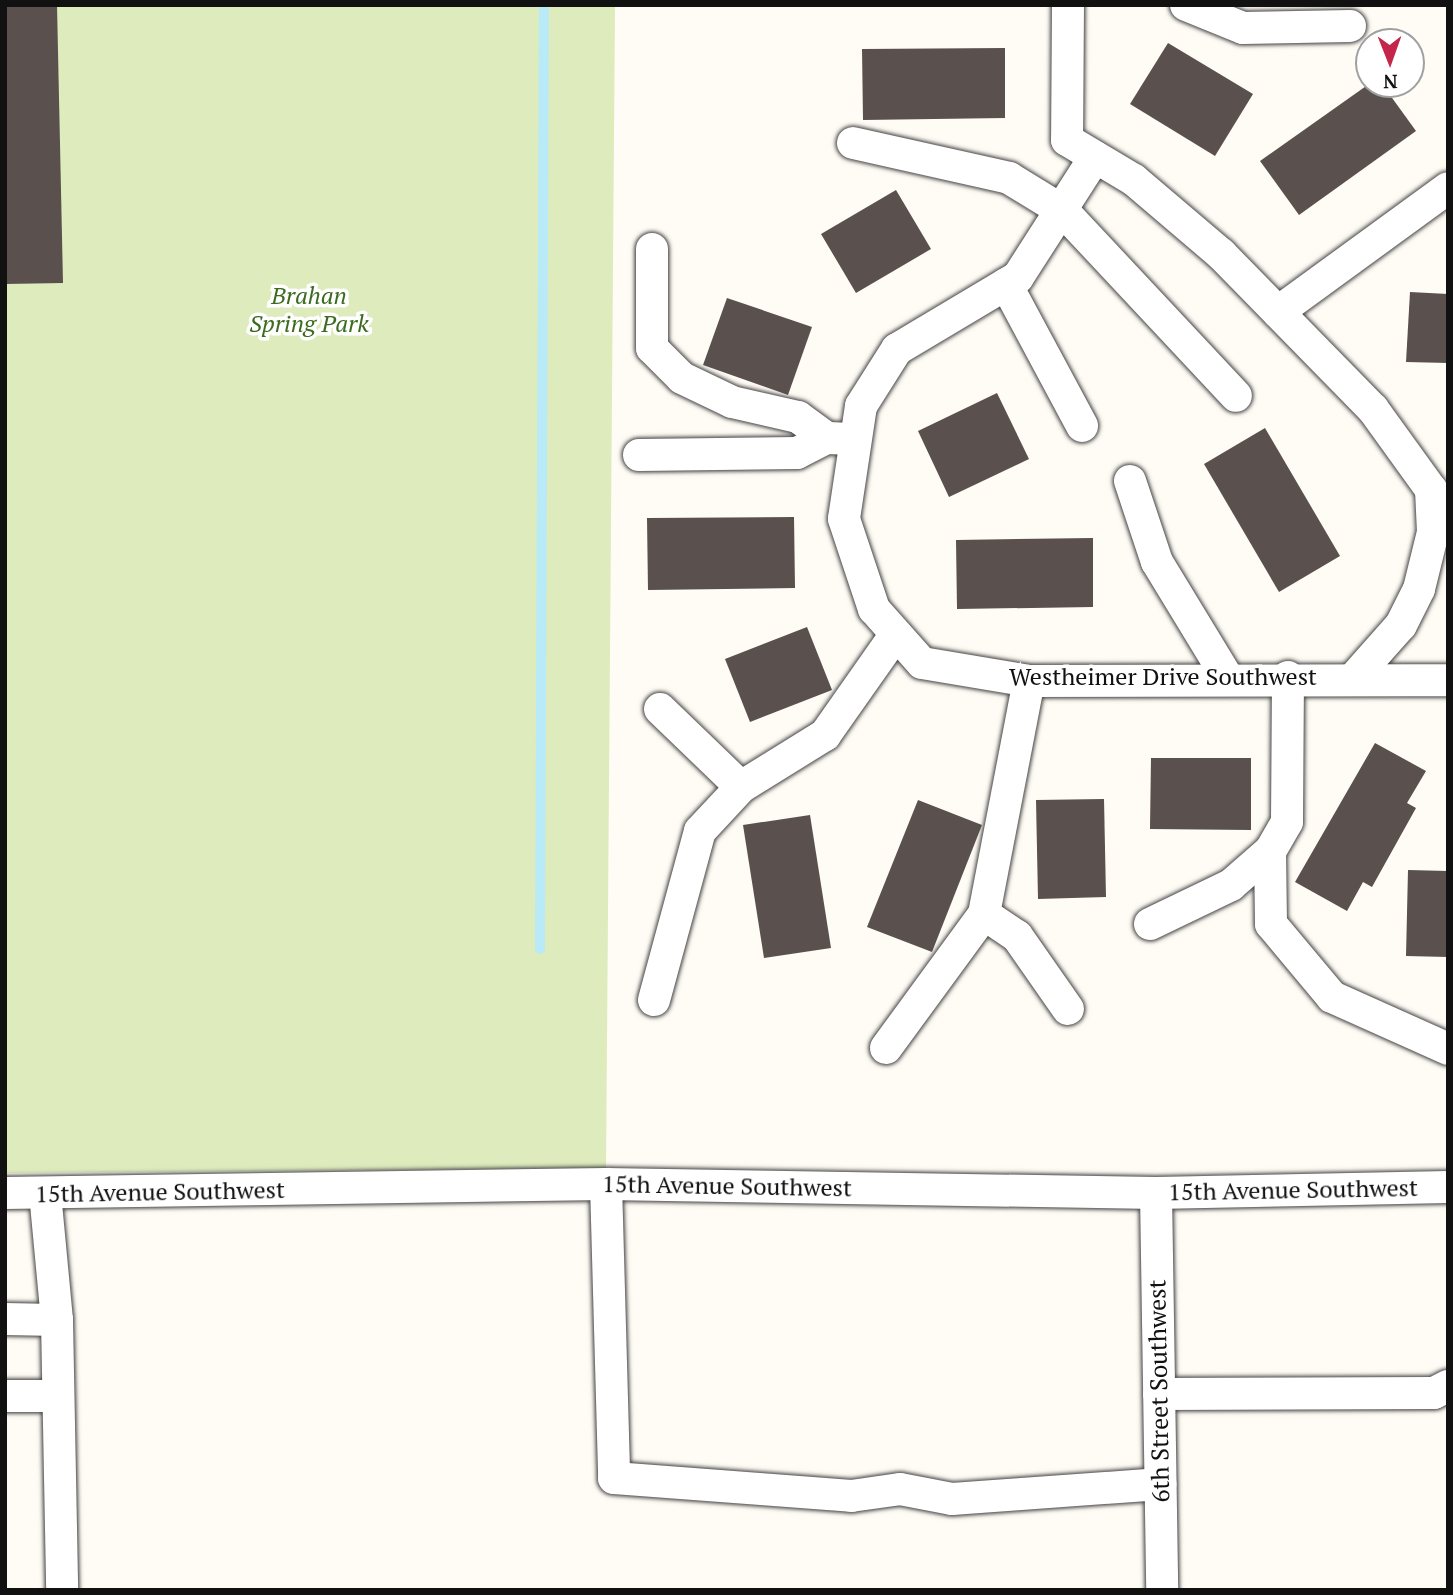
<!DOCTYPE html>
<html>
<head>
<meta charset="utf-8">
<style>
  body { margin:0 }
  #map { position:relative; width:1453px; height:1595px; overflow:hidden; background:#fffbf5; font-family:"PT Serif",serif }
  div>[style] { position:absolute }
  .green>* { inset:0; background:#ddebbd }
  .stream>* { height:10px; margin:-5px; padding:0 5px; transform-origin:5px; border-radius:5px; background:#b9eaf7 }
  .building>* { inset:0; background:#5a504d }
  .roads { filter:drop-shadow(0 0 2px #444) drop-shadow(0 0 2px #444) }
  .minor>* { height:32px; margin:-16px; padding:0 16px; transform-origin:16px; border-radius:16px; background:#fff }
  span { translate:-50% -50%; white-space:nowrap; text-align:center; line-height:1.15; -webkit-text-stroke:7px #fff; paint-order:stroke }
  .park-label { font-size:24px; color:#3c6b1f; font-style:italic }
  .street-label { font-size:24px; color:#111 }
  .frame { position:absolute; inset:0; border:7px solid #111; pointer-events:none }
  .north { position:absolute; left:1355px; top:28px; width:70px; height:70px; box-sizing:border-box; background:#fff; border:2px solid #a0a0a0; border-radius:50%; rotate:179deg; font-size:19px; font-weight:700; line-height:28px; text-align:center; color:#111 }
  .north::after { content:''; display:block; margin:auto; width:24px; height:32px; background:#c42649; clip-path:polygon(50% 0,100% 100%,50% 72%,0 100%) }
</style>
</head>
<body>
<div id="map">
  <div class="green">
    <div style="clip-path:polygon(5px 5px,615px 5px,606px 1168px,5px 1173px)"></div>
  </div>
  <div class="stream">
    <div style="left:540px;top:949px;width:944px;rotate:-89.76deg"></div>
  </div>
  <div class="building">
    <div style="clip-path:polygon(5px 5px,57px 5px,63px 283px,5px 284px)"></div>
    <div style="clip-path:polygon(1168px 43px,1253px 94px,1215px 156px,1130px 104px)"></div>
    <div style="clip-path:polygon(1005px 48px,1005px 118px,863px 120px,862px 49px)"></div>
    <div style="clip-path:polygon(1369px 84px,1382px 84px,1416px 131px,1299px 215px,1260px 161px)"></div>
    <div style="clip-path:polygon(896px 190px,931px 249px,856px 293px,821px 234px)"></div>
    <div style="clip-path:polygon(1410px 292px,1448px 294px,1448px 363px,1406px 362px)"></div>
    <div style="clip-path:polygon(727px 298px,812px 327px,788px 395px,703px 365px)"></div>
    <div style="clip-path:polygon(997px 393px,1029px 459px,949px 497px,918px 431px)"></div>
    <div style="clip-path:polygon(1265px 428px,1340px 556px,1279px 592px,1204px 464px)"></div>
    <div style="clip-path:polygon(794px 517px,795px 588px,648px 590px,647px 518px)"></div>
    <div style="clip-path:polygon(1093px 538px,1093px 607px,957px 609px,956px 540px)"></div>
    <div style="clip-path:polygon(807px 627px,832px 690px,750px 722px,725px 659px)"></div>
    <div style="clip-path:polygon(1375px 743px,1426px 771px,1407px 803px,1416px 808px,1372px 887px,1363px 882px,1347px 911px,1295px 882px)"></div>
    <div style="clip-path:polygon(1151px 758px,1251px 758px,1251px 830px,1150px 829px)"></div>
    <div style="clip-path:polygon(1104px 799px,1106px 897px,1038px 899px,1036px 800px)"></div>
    <div style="clip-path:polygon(918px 800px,982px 825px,932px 952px,867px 927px)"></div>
    <div style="clip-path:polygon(810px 815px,831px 948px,764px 958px,743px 825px)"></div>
    <div style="clip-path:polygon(1408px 870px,1448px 871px,1448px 957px,1406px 956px)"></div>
  </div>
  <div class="roads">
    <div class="minor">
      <div style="left:1068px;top:5px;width:135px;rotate:90.4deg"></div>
      <div style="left:1067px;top:140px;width:78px;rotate:30.8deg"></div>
      <div style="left:1134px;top:180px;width:114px;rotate:40.4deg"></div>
      <div style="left:1221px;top:254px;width:217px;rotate:45.6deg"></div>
      <div style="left:1373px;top:409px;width:128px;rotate:54.2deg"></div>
      <div style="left:1186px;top:5px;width:61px;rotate:22deg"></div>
      <div style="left:1243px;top:28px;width:107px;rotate:-1.1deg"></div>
      <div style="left:853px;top:143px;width:160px;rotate:12.6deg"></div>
      <div style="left:1009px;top:178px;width:63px;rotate:31.4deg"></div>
      <div style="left:1063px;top:211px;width:253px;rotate:46.9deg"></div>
      <div style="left:1095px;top:157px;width:143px;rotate:122.7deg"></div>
      <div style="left:1018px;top:277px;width:141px;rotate:149.2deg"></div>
      <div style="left:897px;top:349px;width:67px;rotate:122.3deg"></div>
      <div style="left:861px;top:406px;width:114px;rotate:98.6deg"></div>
      <div style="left:844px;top:519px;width:95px;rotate:71.6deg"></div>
      <div style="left:874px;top:609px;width:72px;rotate:48.4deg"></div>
      <div style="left:922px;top:663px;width:109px;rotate:9.5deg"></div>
      <div style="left:1029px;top:681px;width:419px;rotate:-0.1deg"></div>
      <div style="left:652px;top:249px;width:99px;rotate:90deg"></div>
      <div style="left:652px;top:348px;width:42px;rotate:45deg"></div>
      <div style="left:682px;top:378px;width:55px;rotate:25.6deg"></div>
      <div style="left:732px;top:402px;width:68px;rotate:12.8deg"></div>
      <div style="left:798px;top:417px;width:36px;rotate:36deg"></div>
      <div style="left:827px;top:438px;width:27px;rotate:2deg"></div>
      <div style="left:1006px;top:284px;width:161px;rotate:61.8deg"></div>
      <div style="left:1278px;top:312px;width:210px;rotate:-36.1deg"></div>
      <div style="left:639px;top:455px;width:158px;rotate:-0.7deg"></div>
      <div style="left:797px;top:453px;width:34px;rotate:-27deg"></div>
      <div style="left:1130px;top:481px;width:85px;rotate:71.6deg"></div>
      <div style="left:1157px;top:562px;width:137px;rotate:58.7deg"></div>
      <div style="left:1288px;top:677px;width:145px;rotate:90.4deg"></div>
      <div style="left:1287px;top:822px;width:34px;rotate:120deg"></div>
      <div style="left:1270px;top:851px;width:73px;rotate:89.2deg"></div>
      <div style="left:1271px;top:924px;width:95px;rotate:50.1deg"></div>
      <div style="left:1332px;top:997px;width:127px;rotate:24.1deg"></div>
      <div style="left:1353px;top:679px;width:72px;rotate:-48.4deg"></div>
      <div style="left:1401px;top:625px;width:40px;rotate:-63.4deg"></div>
      <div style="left:1419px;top:589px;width:59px;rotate:-76.2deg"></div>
      <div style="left:1433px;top:532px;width:43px;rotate:-92.7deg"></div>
      <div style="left:660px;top:709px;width:112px;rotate:43.9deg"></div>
      <div style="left:984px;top:914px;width:40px;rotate:34deg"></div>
      <div style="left:1017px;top:936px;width:89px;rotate:55.1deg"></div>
      <div style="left:1150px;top:924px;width:90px;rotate:-25.7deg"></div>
      <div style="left:1231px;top:885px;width:52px;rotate:-41.1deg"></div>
      <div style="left:654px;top:1000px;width:175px;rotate:-74.8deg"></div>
      <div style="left:700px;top:831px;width:60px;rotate:-47deg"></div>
      <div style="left:741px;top:787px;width:99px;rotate:-31.8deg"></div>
      <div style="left:825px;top:735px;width:123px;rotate:-54.9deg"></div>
      <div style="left:886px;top:1048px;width:166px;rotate:-53.8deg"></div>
      <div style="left:984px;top:914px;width:237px;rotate:-79.1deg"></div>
      <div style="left:606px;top:1184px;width:294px;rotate:88.4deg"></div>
      <div style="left:614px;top:1478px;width:238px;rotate:4.3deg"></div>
      <div style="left:851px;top:1496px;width:49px;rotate:-8.1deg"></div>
      <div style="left:900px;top:1489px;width:53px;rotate:10.9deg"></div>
      <div style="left:952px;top:1499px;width:209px;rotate:-4.1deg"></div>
      <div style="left:5px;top:1193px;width:601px;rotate:-0.86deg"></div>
      <div style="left:606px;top:1184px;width:550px;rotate:0.94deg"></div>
      <div style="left:1156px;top:1193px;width:292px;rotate:-1.2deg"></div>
      <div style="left:45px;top:1193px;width:128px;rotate:84.6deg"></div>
      <div style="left:1156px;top:1193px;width:397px;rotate:89.1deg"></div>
      <div style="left:5px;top:1319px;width:52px;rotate:1.1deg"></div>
      <div style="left:57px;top:1320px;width:270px;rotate:88.9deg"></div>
      <div style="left:1159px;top:1394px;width:275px;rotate:-0.2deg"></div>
      <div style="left:1434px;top:1393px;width:16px;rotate:-27deg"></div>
      <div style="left:5px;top:1396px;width:53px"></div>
    </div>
  </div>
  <div class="park-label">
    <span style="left:309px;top:310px">Brahan<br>Spring Park</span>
  </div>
  <div class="street-label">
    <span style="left:1163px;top:677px">Westheimer Drive Southwest</span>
    <span style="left:727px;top:1186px;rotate:1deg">15th Avenue Southwest</span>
    <span style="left:1293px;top:1190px;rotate:-1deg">15th Avenue Southwest</span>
    <span style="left:160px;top:1192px;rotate:-1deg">15th Avenue Southwest</span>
    <span style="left:1159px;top:1391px;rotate:-91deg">6th Street Southwest</span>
  </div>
  <div class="frame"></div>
  <div class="north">N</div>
</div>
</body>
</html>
